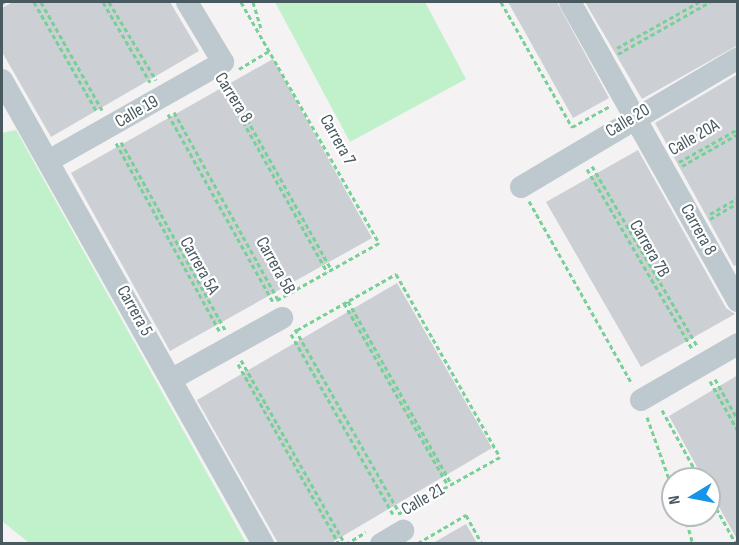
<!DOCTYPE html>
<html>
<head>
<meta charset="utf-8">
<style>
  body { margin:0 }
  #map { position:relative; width:739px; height:545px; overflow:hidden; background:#f4f2f2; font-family:"Sofia Sans Condensed",sans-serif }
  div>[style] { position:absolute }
  .green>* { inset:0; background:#c1f1cb }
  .building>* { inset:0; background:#ccd0d4 }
  .path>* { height:3px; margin-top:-1.5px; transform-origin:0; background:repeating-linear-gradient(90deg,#77d096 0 4.5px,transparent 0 7.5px) }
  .minor>* { height:22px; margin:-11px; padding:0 11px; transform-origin:11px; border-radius:11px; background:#bdc9ce }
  span { translate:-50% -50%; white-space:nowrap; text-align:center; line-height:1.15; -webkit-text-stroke:4.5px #fff; paint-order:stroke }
  .street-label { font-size:18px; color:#495960 }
  .frame { position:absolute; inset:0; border:3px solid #495960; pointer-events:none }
  .north { position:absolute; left:661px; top:467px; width:60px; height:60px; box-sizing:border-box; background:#fff; border:2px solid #b6bdbf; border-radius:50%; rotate:260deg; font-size:16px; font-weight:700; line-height:24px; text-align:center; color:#495960 }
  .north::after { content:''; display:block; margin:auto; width:21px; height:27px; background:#1595ea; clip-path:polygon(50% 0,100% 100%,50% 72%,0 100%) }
</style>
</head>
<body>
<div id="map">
  <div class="green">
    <div style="clip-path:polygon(275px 2px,425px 2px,466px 79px,350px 142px)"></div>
    <div style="clip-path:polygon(16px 130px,246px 543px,29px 543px,2px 521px,2px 133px)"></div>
  </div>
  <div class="building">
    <div style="clip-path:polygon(13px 2px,170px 2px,199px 51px,51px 137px,2px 52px,2px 8px)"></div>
    <div style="clip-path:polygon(508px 2px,557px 2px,609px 98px,573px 118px)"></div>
    <div style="clip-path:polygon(585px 2px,738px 2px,738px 45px,642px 99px)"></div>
    <div style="clip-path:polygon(273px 59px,372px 238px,170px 351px,71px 173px)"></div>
    <div style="clip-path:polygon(738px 74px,738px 264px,734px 266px,655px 123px)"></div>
    <div style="clip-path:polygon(638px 150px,726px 308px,735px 314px,641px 367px,546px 202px)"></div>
    <div style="clip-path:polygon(397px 283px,492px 448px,331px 543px,278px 543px,197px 400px)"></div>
    <div style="clip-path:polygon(738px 375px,738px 541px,709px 489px,709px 472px,702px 476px,669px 416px)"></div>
    <div style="clip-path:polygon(466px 524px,477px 543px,433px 543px)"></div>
  </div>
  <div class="path">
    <div style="left:34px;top:2px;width:127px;rotate:60.2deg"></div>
    <div style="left:41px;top:2px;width:124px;rotate:60.5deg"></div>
    <div style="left:103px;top:2px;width:93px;rotate:59.6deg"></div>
    <div style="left:109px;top:2px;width:91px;rotate:58.9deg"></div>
    <div style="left:241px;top:2px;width:278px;rotate:60.2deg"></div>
    <div style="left:379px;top:243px;width:117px;rotate:150.8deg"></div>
    <div style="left:253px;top:2px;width:30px;rotate:73deg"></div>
    <div style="left:501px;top:2px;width:144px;rotate:60.4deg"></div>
    <div style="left:572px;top:127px;width:43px;rotate:-28.9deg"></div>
    <div style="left:2px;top:3px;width:3px;rotate:-18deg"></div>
    <div style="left:617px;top:48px;width:94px;rotate:-29.3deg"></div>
    <div style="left:618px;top:54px;width:106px;rotate:-29.5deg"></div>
    <div style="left:239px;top:69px;width:37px;rotate:-31deg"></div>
    <div style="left:225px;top:80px;width:217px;rotate:60.7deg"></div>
    <div style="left:221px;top:82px;width:218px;rotate:60.8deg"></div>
    <div style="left:174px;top:112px;width:215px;rotate:61deg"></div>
    <div style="left:168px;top:114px;width:215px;rotate:60.8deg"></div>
    <div style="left:121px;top:142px;width:215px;rotate:61deg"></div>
    <div style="left:116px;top:143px;width:216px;rotate:61.2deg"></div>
    <div style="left:679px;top:162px;width:68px;rotate:-29.2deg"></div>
    <div style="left:592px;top:166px;width:208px;rotate:59.7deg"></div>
    <div style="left:682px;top:166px;width:64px;rotate:-29.7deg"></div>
    <div style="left:587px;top:169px;width:208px;rotate:59.7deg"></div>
    <div style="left:529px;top:201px;width:210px;rotate:60.6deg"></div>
    <div style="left:710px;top:214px;width:32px;rotate:-30deg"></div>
    <div style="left:710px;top:219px;width:32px;rotate:-30deg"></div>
    <div style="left:348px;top:301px;width:209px;rotate:60.5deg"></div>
    <div style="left:344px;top:303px;width:210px;rotate:60.3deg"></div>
    <div style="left:295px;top:329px;width:213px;rotate:60.4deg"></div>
    <div style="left:297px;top:330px;width:114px;rotate:-29.5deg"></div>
    <div style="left:396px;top:274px;width:210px;rotate:60.4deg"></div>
    <div style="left:500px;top:457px;width:115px;rotate:150.8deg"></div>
    <div style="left:291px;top:334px;width:209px;rotate:60.5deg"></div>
    <div style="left:241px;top:360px;width:211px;rotate:60.5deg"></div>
    <div style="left:238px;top:364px;width:206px;rotate:60.7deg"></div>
    <div style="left:715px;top:379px;width:47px;rotate:60.7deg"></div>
    <div style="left:710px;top:381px;width:57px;rotate:60.8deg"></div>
    <div style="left:662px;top:410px;width:79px;rotate:61.2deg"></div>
    <div style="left:647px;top:417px;width:77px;rotate:70.4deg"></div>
    <div style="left:709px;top:495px;width:56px;rotate:61.1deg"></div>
    <div style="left:685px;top:515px;width:30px;rotate:75deg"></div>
    <div style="left:418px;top:543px;width:56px;rotate:-30.3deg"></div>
    <div style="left:466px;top:515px;width:33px;rotate:61deg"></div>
    <div style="left:346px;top:544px;width:23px;rotate:-31deg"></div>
  </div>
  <div class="minor">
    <div style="left:570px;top:2px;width:343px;rotate:60.7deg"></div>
    <div style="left:2px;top:80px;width:532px;rotate:60.64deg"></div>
    <div style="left:50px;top:160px;width:199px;rotate:-29.5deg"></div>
    <div style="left:223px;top:62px;width:70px;rotate:-121deg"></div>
    <div style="left:521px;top:187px;width:252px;rotate:-30.7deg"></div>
    <div style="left:172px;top:379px;width:126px;rotate:-29deg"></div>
    <div style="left:641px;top:400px;width:112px;rotate:-30deg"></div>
    <div style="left:381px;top:544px;width:26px;rotate:-31deg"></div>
  </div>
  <div class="street-label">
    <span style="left:233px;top:98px;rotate:58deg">Carrera 8</span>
    <span style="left:137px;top:112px;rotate:-30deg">Calle 19</span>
    <span style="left:628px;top:121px;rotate:-31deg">Calle 20</span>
    <span style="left:694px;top:138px;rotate:-30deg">Calle 20A</span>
    <span style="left:337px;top:140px;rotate:61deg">Carrera 7</span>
    <span style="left:698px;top:230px;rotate:61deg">Carrera 8</span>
    <span style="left:649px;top:249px;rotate:60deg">Carrera 7B</span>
    <span style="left:199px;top:266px;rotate:61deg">Carrera 5A</span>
    <span style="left:275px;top:266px;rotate:61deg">Carrera 5B</span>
    <span style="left:134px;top:311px;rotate:61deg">Carrera 5</span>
    <span style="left:423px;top:500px;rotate:-30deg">Calle 21</span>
  </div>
  <div class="frame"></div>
  <div class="north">N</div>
</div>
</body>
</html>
